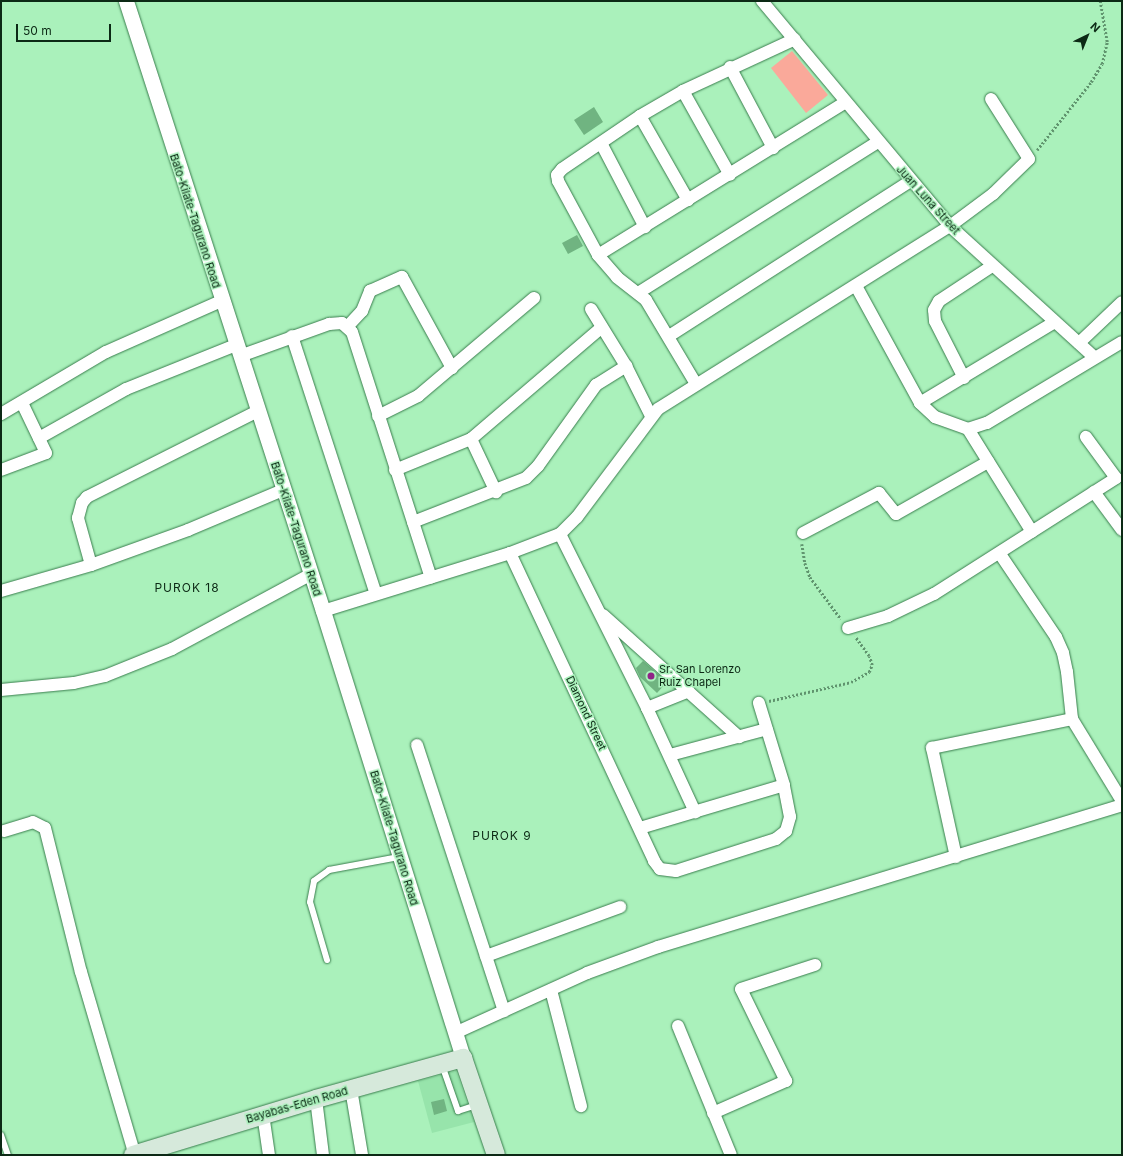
<!DOCTYPE html>
<html>
<head>
<meta charset="utf-8">
<style>
  body { margin:0 }
  #map { position:relative; width:1123px; height:1156px; overflow:hidden; background:#aaf1bb; font-family:Inter,sans-serif }
  div>[style] { position:absolute }
  .built>* { inset:0; background:#97e4ab }
  .green>* { inset:0; background:#faa99a }
  .building>* { inset:0; background:#70b481 }
  .path>* { height:2.5px; margin-top:-1.25px; transform-origin:0; background:repeating-linear-gradient(90deg,#60946e 0 2px,transparent 0 4px) }
  .roads { filter:drop-shadow(0 0 1px #397d4d) drop-shadow(0 0 1px #397d4d) }
  .service>* { height:6px; margin:-3px; padding:0 3px; transform-origin:3px; border-radius:3px; background:#fff }
  .minor>* { height:12px; margin:-6px; padding:0 6px; transform-origin:6px; border-radius:6px; background:#fff }
  .tertiary>* { height:15px; margin:-7.5px; padding:0 7.5px; transform-origin:7.5px; border-radius:7.5px; background:#fff }
  .secondary>* { height:18px; margin:-9px; padding:0 9px; transform-origin:9px; border-radius:9px; background:#d6e9db }
  .dots>* { width:11px; height:11px; translate:-50% -50%; box-sizing:border-box; border:2px solid #aaf1bb; border-radius:50% }
  span { translate:-50% -50%; white-space:nowrap; text-align:center; line-height:1.15; -webkit-text-stroke:3px #aaf1bb; paint-order:stroke }
  .street-label { font-size:11px; color:#0c2915 }
  .poi-label { font-size:11px; color:#0c2915 }
  .left { translate:0 -50%; text-align:left }
  .neighbourhood-label { font-size:12px; color:#0c2915; letter-spacing:1px }
  .frame { position:absolute; inset:0; border:2px solid #0c2915; pointer-events:none }
  .north { position:absolute; left:1067px; top:16px; width:40px; height:40px; -webkit-text-stroke:3px #aaf1bb; paint-order:stroke; rotate:43deg; font-size:11px; font-weight:700; line-height:16px; text-align:center; color:#0c2915 }
  .north::after { content:''; display:block; margin:auto; width:14px; height:18px; background:#0c2915; clip-path:polygon(50% 0,100% 100%,50% 72%,0 100%) }
  .scale { position:absolute; left:16px; top:24px; width:95px; height:18px; box-sizing:border-box; border:2px solid #0c2915; border-top:0; padding-left:5px; font-size:12px; line-height:14px; white-space:nowrap; color:#0c2915; -webkit-text-stroke:3px #aaf1bb; paint-order:stroke }
</style>
</head>
<body>
<div id="map">
  <div class="built">
    <div style="clip-path:polygon(456px 1071px,474px 1122px,432px 1133px,418px 1081px)"></div>
  </div>
  <div class="green">
    <div style="clip-path:polygon(792px 51px,828px 95px,806px 113px,771px 68px)"></div>
  </div>
  <div class="building">
    <div style="clip-path:polygon(594px 107px,603px 122px,584px 135px,574px 120px)"></div>
    <div style="clip-path:polygon(577px 235px,583px 246px,568px 254px,562px 243px)"></div>
    <div style="clip-path:polygon(643px 661px,667px 682px,657px 693px,640px 677px,636px 668px)"></div>
    <div style="clip-path:polygon(444px 1099px,447px 1111px,434px 1115px,431px 1102px)"></div>
  </div>
  <div class="path">
    <div style="left:1037px;top:150px;width:87px;rotate:-51.5deg"></div>
    <div style="left:1091px;top:82px;width:21px;rotate:-59deg"></div>
    <div style="left:1102px;top:64px;width:23px;rotate:-77deg"></div>
    <div style="left:1107px;top:42px;width:42px;rotate:-99.7deg"></div>
    <div style="left:802px;top:544px;width:19px;rotate:81deg"></div>
    <div style="left:805px;top:563px;width:15px;rotate:70deg"></div>
    <div style="left:810px;top:577px;width:52px;rotate:53.6deg"></div>
    <div style="left:769px;top:701px;width:84px;rotate:-13deg"></div>
    <div style="left:851px;top:682px;width:21px;rotate:-29deg"></div>
    <div style="left:869px;top:672px;width:8px;rotate:-67deg"></div>
    <div style="left:872px;top:665px;width:9px;rotate:-108deg"></div>
    <div style="left:869px;top:656px;width:24px;rotate:-126deg"></div>
  </div>
  <div class="roads">
    <div class="service">
      <div style="left:327px;top:960px;width:60px;rotate:-106.3deg"></div>
      <div style="left:310px;top:902px;width:21px;rotate:-79deg"></div>
      <div style="left:314px;top:881px;width:19px;rotate:-36deg"></div>
      <div style="left:329px;top:870px;width:71px;rotate:-10.5deg"></div>
      <div style="left:442px;top:1065px;width:49px;rotate:70.8deg"></div>
      <div style="left:458px;top:1111px;width:20px;rotate:-18deg"></div>
      <div style="left:1px;top:1135px;width:21px;rotate:71deg"></div>
    </div>
    <div class="minor">
      <div style="left:762px;top:1px;width:293px;rotate:50.1deg"></div>
      <div style="left:950px;top:226px;width:195px;rotate:42.3deg"></div>
      <div style="left:730px;top:67px;width:92px;rotate:62deg"></div>
      <div style="left:683px;top:91px;width:96px;rotate:60.8deg"></div>
      <div style="left:640px;top:116px;width:97px;rotate:60.3deg"></div>
      <div style="left:601px;top:143px;width:95px;rotate:62.4deg"></div>
      <div style="left:598px;top:255px;width:291px;rotate:-31.7deg"></div>
      <div style="left:856px;top:286px;width:133px;rotate:61.3deg"></div>
      <div style="left:920px;top:403px;width:21px;rotate:43deg"></div>
      <div style="left:935px;top:417px;width:35px;rotate:20deg"></div>
      <div style="left:968px;top:429px;width:20px;rotate:-18deg"></div>
      <div style="left:987px;top:423px;width:157px;rotate:-31deg"></div>
      <div style="left:638px;top:293px;width:284px;rotate:-32.2deg"></div>
      <div style="left:591px;top:309px;width:67px;rotate:58.4deg"></div>
      <div style="left:626px;top:366px;width:56px;rotate:63.4deg"></div>
      <div style="left:347px;top:327px;width:22px;rotate:-47deg"></div>
      <div style="left:362px;top:311px;width:22px;rotate:-68deg"></div>
      <div style="left:370px;top:291px;width:35px;rotate:-24deg"></div>
      <div style="left:402px;top:277px;width:104px;rotate:61.2deg"></div>
      <div style="left:292px;top:336px;width:271px;rotate:72deg"></div>
      <div style="left:669px;top:336px;width:287px;rotate:-32.7deg"></div>
      <div style="left:1079px;top:343px;width:59px;rotate:-43.6deg"></div>
      <div style="left:240px;top:356px;width:95px;rotate:-19.8deg"></div>
      <div style="left:329px;top:324px;width:13px;rotate:-4deg"></div>
      <div style="left:342px;top:323px;width:13px;rotate:42deg"></div>
      <div style="left:352px;top:332px;width:258px;rotate:72.2deg"></div>
      <div style="left:964px;top:378px;width:64px;rotate:-117deg"></div>
      <div style="left:935px;top:321px;width:11px;rotate:-95deg"></div>
      <div style="left:934px;top:310px;width:10px;rotate:-61deg"></div>
      <div style="left:939px;top:301px;width:64px;rotate:-33.4deg"></div>
      <div style="left:696px;top:384px;width:98px;rotate:-120.8deg"></div>
      <div style="left:646px;top:300px;width:37px;rotate:-142deg"></div>
      <div style="left:617px;top:277px;width:29px;rotate:-131deg"></div>
      <div style="left:598px;top:255px;width:84px;rotate:-118.4deg"></div>
      <div style="left:558px;top:181px;width:6px;rotate:-99deg"></div>
      <div style="left:557px;top:175px;width:8px;rotate:-50deg"></div>
      <div style="left:562px;top:169px;width:94px;rotate:-34.2deg"></div>
      <div style="left:640px;top:116px;width:50px;rotate:-30.2deg"></div>
      <div style="left:683px;top:91px;width:123px;rotate:-24.9deg"></div>
      <div style="left:920px;top:403px;width:157px;rotate:-31deg"></div>
      <div style="left:1px;top:414px;width:122px;rotate:-30.6deg"></div>
      <div style="left:106px;top:352px;width:126px;rotate:-23.9deg"></div>
      <div style="left:378px;top:416px;width:45px;rotate:-26.6deg"></div>
      <div style="left:418px;top:396px;width:152px;rotate:-40.2deg"></div>
      <div style="left:968px;top:429px;width:121px;rotate:58.1deg"></div>
      <div style="left:39px;top:438px;width:100px;rotate:-29.4deg"></div>
      <div style="left:126px;top:389px;width:118px;rotate:-21.8deg"></div>
      <div style="left:471px;top:439px;width:59px;rotate:64.7deg"></div>
      <div style="left:1px;top:470px;width:48px;rotate:-20.7deg"></div>
      <div style="left:46px;top:453px;width:55px;rotate:-115.6deg"></div>
      <div style="left:395px;top:470px;width:82px;rotate:-22.2deg"></div>
      <div style="left:471px;top:439px;width:172px;rotate:-40.5deg"></div>
      <div style="left:1094px;top:492px;width:47px;rotate:53.6deg"></div>
      <div style="left:413px;top:522px;width:121px;rotate:-21.3deg"></div>
      <div style="left:526px;top:478px;width:17px;rotate:-45deg"></div>
      <div style="left:538px;top:466px;width:100px;rotate:-54.4deg"></div>
      <div style="left:596px;top:385px;width:36px;rotate:-32deg"></div>
      <div style="left:803px;top:533px;width:86px;rotate:-27.8deg"></div>
      <div style="left:879px;top:493px;width:27px;rotate:51deg"></div>
      <div style="left:896px;top:514px;width:106px;rotate:-29.5deg"></div>
      <div style="left:560px;top:534px;width:195px;rotate:63.4deg"></div>
      <div style="left:647px;top:708px;width:115px;rotate:65.2deg"></div>
      <div style="left:510px;top:553px;width:340px;rotate:64.9deg"></div>
      <div style="left:654px;top:861px;width:10px;rotate:53deg"></div>
      <div style="left:660px;top:869px;width:16px;rotate:7deg"></div>
      <div style="left:676px;top:871px;width:105px;rotate:-17.7deg"></div>
      <div style="left:776px;top:839px;width:13px;rotate:-39deg"></div>
      <div style="left:786px;top:831px;width:15px;rotate:-74deg"></div>
      <div style="left:790px;top:817px;width:33px;rotate:-101deg"></div>
      <div style="left:784px;top:785px;width:86px;rotate:-107deg"></div>
      <div style="left:1000px;top:554px;width:100px;rotate:56deg"></div>
      <div style="left:1056px;top:637px;width:17px;rotate:66deg"></div>
      <div style="left:1063px;top:653px;width:19px;rotate:78deg"></div>
      <div style="left:1067px;top:672px;width:47px;rotate:83.9deg"></div>
      <div style="left:1072px;top:719px;width:96px;rotate:58.6deg"></div>
      <div style="left:91px;top:565px;width:49px;rotate:-105.5deg"></div>
      <div style="left:78px;top:518px;width:16px;rotate:-75deg"></div>
      <div style="left:82px;top:503px;width:8px;rotate:-50deg"></div>
      <div style="left:87px;top:497px;width:191px;rotate:-26.7deg"></div>
      <div style="left:1px;top:591px;width:94px;rotate:-16.1deg"></div>
      <div style="left:91px;top:565px;width:103px;rotate:-19.8deg"></div>
      <div style="left:188px;top:530px;width:103px;rotate:-22.8deg"></div>
      <div style="left:323px;top:611px;width:196px;rotate:-17.2deg"></div>
      <div style="left:510px;top:553px;width:53px;rotate:-20.8deg"></div>
      <div style="left:560px;top:534px;width:24px;rotate:-45deg"></div>
      <div style="left:577px;top:517px;width:135px;rotate:-53.1deg"></div>
      <div style="left:658px;top:409px;width:345px;rotate:-32.1deg"></div>
      <div style="left:950px;top:226px;width:54px;rotate:-36.7deg"></div>
      <div style="left:993px;top:194px;width:50px;rotate:-44.2deg"></div>
      <div style="left:1029px;top:159px;width:71px;rotate:-122.3deg"></div>
      <div style="left:603px;top:615px;width:183px;rotate:41.9deg"></div>
      <div style="left:848px;top:628px;width:42px;rotate:-16.7deg"></div>
      <div style="left:888px;top:616px;width:51px;rotate:-25.6deg"></div>
      <div style="left:934px;top:594px;width:216px;rotate:-32.5deg"></div>
      <div style="left:1116px;top:478px;width:51px;rotate:-126.2deg"></div>
      <div style="left:1px;top:690px;width:73px;rotate:-5.5deg"></div>
      <div style="left:74px;top:683px;width:32px;rotate:-13deg"></div>
      <div style="left:105px;top:676px;width:72px;rotate:-21.9deg"></div>
      <div style="left:172px;top:649px;width:158px;rotate:-28.3deg"></div>
      <div style="left:647px;top:708px;width:45px;rotate:-22deg"></div>
      <div style="left:417px;top:745px;width:280px;rotate:71.9deg"></div>
      <div style="left:670px;top:755px;width:100px;rotate:-15deg"></div>
      <div style="left:640px;top:828px;width:150px;rotate:-16.6deg"></div>
      <div style="left:4px;top:831px;width:30px;rotate:-17deg"></div>
      <div style="left:33px;top:822px;width:13px;rotate:27deg"></div>
      <div style="left:45px;top:828px;width:148px;rotate:76deg"></div>
      <div style="left:81px;top:972px;width:191px;rotate:73.6deg"></div>
      <div style="left:956px;top:857px;width:112px;rotate:-102.4deg"></div>
      <div style="left:932px;top:748px;width:143px;rotate:-11.7deg"></div>
      <div style="left:486px;top:956px;width:143px;rotate:-20.1deg"></div>
      <div style="left:551px;top:990px;width:120px;rotate:75.5deg"></div>
      <div style="left:678px;top:1026px;width:139px;rotate:67.7deg"></div>
      <div style="left:455px;top:1033px;width:145px;rotate:-24.4deg"></div>
      <div style="left:587px;top:973px;width:76px;rotate:-20.1deg"></div>
      <div style="left:658px;top:947px;width:485px;rotate:-17deg"></div>
      <div style="left:351px;top:1089px;width:67px;rotate:80.5deg"></div>
      <div style="left:316px;top:1099px;width:56px;rotate:82.9deg"></div>
      <div style="left:713px;top:1113px;width:80px;rotate:-23.7deg"></div>
      <div style="left:786px;top:1081px;width:102px;rotate:-116.1deg"></div>
      <div style="left:741px;top:989px;width:78px;rotate:-18deg"></div>
      <div style="left:263px;top:1114px;width:41px;rotate:81.7deg"></div>
    </div>
    <div class="tertiary">
      <div style="left:126px;top:1px;width:641px;rotate:72.1deg"></div>
      <div style="left:323px;top:611px;width:468px;rotate:72.6deg"></div>
    </div>
    <div class="secondary">
      <div style="left:133px;top:1155px;width:191px;rotate:-17deg"></div>
      <div style="left:316px;top:1099px;width:153px;rotate:-15.6deg"></div>
      <div style="left:463px;top:1058px;width:102px;rotate:71.2deg"></div>
    </div>
  </div>
  <div class="dots">
    <div style="left:651px;top:676px;background:#902487"></div>
  </div>
  <div class="street-label">
    <span style="left:928px;top:200px;rotate:48deg">Juan Luna Street</span>
    <span style="left:195px;top:221px;rotate:72deg">Bato-Kilate-Tagurano Road</span>
    <span style="left:296px;top:529px;rotate:72deg">Bato-Kilate-Tagurano Road</span>
    <span style="left:586px;top:713px;rotate:65deg">Diamond Street</span>
    <span style="left:394px;top:838px;rotate:73deg">Bato-Kilate-Tagurano Road</span>
    <span style="left:297px;top:1105px;rotate:-16deg">Bayabas-Eden Road</span>
  </div>
  <div class="poi-label">
    <span class="left" style="left:659px;top:676px">Sr. San Lorenzo<br>Ruiz Chapel</span>
  </div>
  <div class="neighbourhood-label">
    <span style="left:187px;top:588px">PUROK 18</span>
    <span style="left:502px;top:836px">PUROK 9</span>
  </div>
  <div class="frame"></div>
  <div class="north">N</div>
  <div class="scale">50 m</div>
</div>
</body>
</html>
